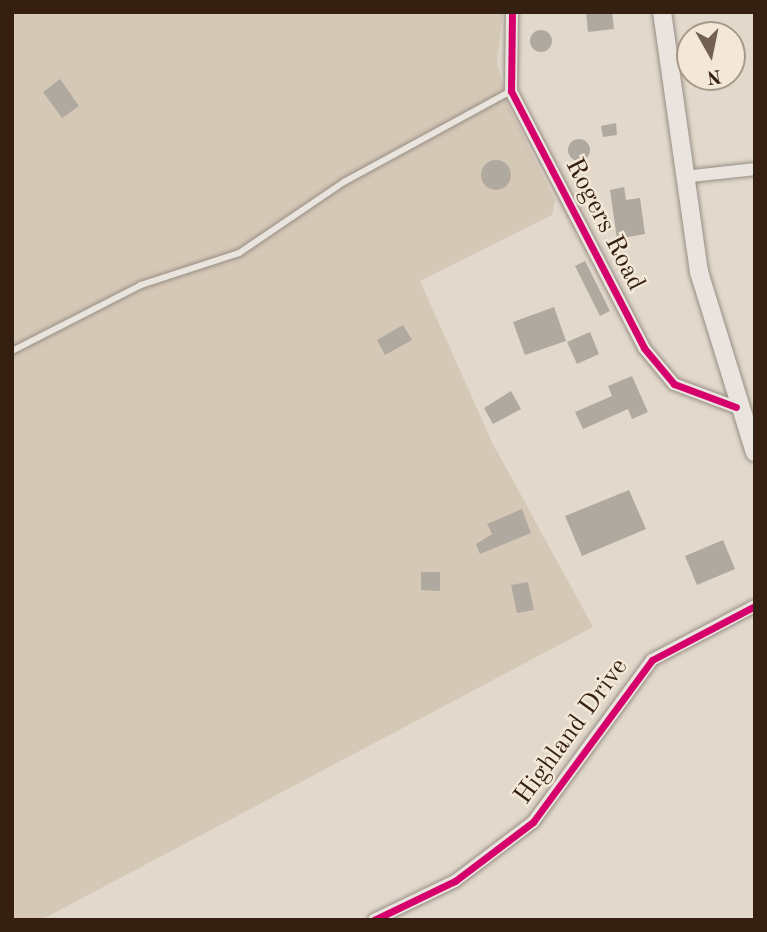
<!DOCTYPE html>
<html>
<head>
<meta charset="utf-8">
<style>
  body { margin:0 }
  #map { position:relative; width:767px; height:932px; overflow:hidden; background:#e2d9cc; font-family:"Old Standard TT",serif }
  div>[style] { position:absolute }
  .green>* { inset:0; background:#d6c8b6 }
  .building>* { inset:0; background:#b0a99f }
  .round { border-radius:50% }
  .roads { filter:drop-shadow(0 0 2px #968d84) drop-shadow(0 0 2px #968d84) }
  .service>* { height:6px; margin:-3px; padding:0 3px; transform-origin:3px; border-radius:3px; background:#e9e4dd }
  .minor>* { height:12px; margin:-6px; padding:0 6px; transform-origin:6px; border-radius:6px; background:#e9e4dd }
  .secondary>* { height:18px; margin:-9px; padding:0 9px; transform-origin:9px; border-radius:9px; background:#e9e4dd }
  .cycleway>* { height:7px; margin:-3.5px; padding:0 3.5px; transform-origin:3.5px; border-radius:3.5px; background:#d6006c }
  span { translate:-50% -50%; white-space:nowrap; text-align:center; line-height:1.15; -webkit-text-stroke:5px #f3e8d7; paint-order:stroke }
  .street-label { font-size:26px; color:#351f11 }
  .frame { position:absolute; inset:0; border:14px solid #351f11; pointer-events:none }
  .north { position:absolute; left:676px; top:21px; width:70px; height:70px; box-sizing:border-box; background:#f3e8d7; border:2px solid #a79888; border-radius:50%; rotate:171deg; font-size:19px; font-weight:700; line-height:28px; text-align:center; color:#351f11 }
  .north::after { content:''; display:block; margin:auto; width:24px; height:32px; background:#726052; clip-path:polygon(50% 0,100% 100%,50% 72%,0 100%) }
</style>
</head>
<body>
<div id="map">
  <div class="green">
    <div style="clip-path:polygon(12px 12px,503px 12px,497px 62px,507px 103px,555px 200px,552px 215px,420px 281px,492px 442px,593px 627px,41px 920px,12px 920px)"></div>
  </div>
  <div class="building">
    <div style="clip-path:polygon(586px 12px,612px 12px,614px 29px,588px 32px)"></div>
    <div class="round" style="left:530px;top:30px;width:22px;height:22px"></div>
    <div style="clip-path:polygon(60px 79px,79px 106px,62px 118px,43px 92px)"></div>
    <div style="clip-path:polygon(616px 123px,617px 135px,603px 137px,601px 126px)"></div>
    <div class="round" style="left:568px;top:139px;width:22px;height:22px"></div>
    <div class="round" style="left:481px;top:160px;width:30px;height:30px"></div>
    <div style="clip-path:polygon(624px 187px,626px 200px,640px 198px,645px 234px,617px 239px,610px 190px)"></div>
    <div style="clip-path:polygon(585px 261px,610px 311px,600px 316px,575px 266px)"></div>
    <div style="clip-path:polygon(554px 307px,566px 341px,525px 355px,513px 322px)"></div>
    <div style="clip-path:polygon(403px 325px,412px 340px,385px 355px,377px 340px)"></div>
    <div style="clip-path:polygon(590px 332px,599px 354px,577px 364px,567px 342px)"></div>
    <div style="clip-path:polygon(632px 376px,648px 412px,632px 419px,628px 409px,583px 429px,575px 412px,612px 396px,608px 386px)"></div>
    <div style="clip-path:polygon(511px 391px,521px 409px,493px 424px,484px 408px)"></div>
    <div style="clip-path:polygon(629px 490px,646px 529px,582px 556px,565px 516px)"></div>
    <div style="clip-path:polygon(522px 509px,531px 533px,480px 554px,476px 544px,492px 534px,487px 524px)"></div>
    <div style="clip-path:polygon(723px 540px,735px 569px,697px 585px,685px 556px)"></div>
    <div style="clip-path:polygon(421px 572px,440px 572px,440px 591px,421px 590px)"></div>
    <div style="clip-path:polygon(528px 582px,534px 610px,517px 613px,511px 585px)"></div>
  </div>
  <div class="roads">
    <div class="service">
      <div style="left:12px;top:351px;width:145px;rotate:-27.1deg"></div>
      <div style="left:141px;top:285px;width:103px;rotate:-18.1deg"></div>
      <div style="left:239px;top:253px;width:127px;rotate:-34.1deg"></div>
      <div style="left:344px;top:182px;width:190px;rotate:-28.6deg"></div>
    </div>
    <div class="minor">
      <div style="left:512px;top:12px;width:79px;rotate:90.7deg"></div>
      <div style="left:511px;top:91px;width:289px;rotate:62.6deg"></div>
      <div style="left:644px;top:348px;width:47px;rotate:50.2deg"></div>
      <div style="left:674px;top:384px;width:66px;rotate:20.4deg"></div>
      <div style="left:683px;top:177px;width:72px;rotate:-6.3deg"></div>
      <div style="left:374px;top:920px;width:90px;rotate:-25.7deg"></div>
      <div style="left:455px;top:881px;width:98px;rotate:-37.1deg"></div>
      <div style="left:533px;top:822px;width:201px;rotate:-53.7deg"></div>
      <div style="left:652px;top:660px;width:116px;rotate:-27.7deg"></div>
    </div>
    <div class="secondary">
      <div style="left:662px;top:12px;width:263px;rotate:81.9deg"></div>
      <div style="left:699px;top:272px;width:189px;rotate:72.8deg"></div>
    </div>
  </div>
  <div class="cycleway">
    <div style="left:512px;top:12px;width:79px;rotate:90.7deg"></div>
    <div style="left:511px;top:91px;width:289px;rotate:62.6deg"></div>
    <div style="left:644px;top:348px;width:47px;rotate:50.2deg"></div>
    <div style="left:674px;top:384px;width:66px;rotate:20.4deg"></div>
    <div style="left:374px;top:920px;width:90px;rotate:-25.7deg"></div>
    <div style="left:455px;top:881px;width:98px;rotate:-37.1deg"></div>
    <div style="left:533px;top:822px;width:201px;rotate:-53.7deg"></div>
    <div style="left:652px;top:660px;width:116px;rotate:-27.7deg"></div>
  </div>
  <div class="street-label">
    <span style="left:604px;top:225px;rotate:63deg">Rogers Road</span>
    <span style="left:572px;top:732px;rotate:-54deg">Highland Drive</span>
  </div>
  <div class="frame"></div>
  <div class="north">N</div>
</div>
</body>
</html>
